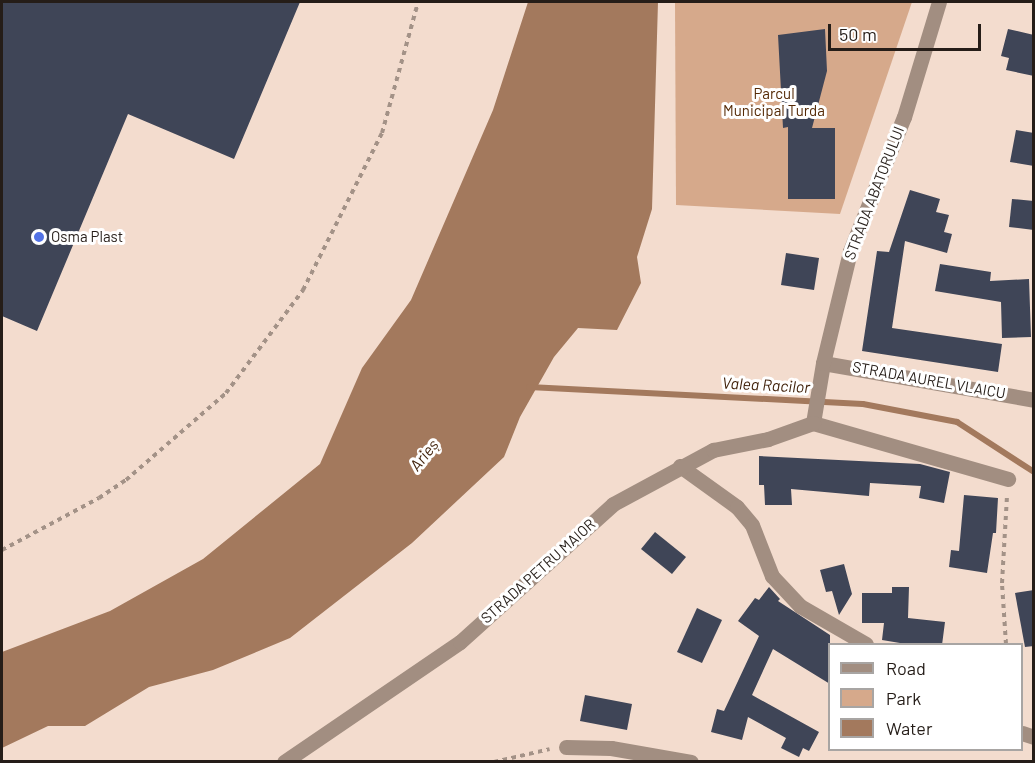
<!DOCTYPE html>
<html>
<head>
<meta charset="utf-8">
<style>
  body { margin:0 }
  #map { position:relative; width:1035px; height:763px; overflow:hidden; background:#f3dcce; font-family:Barlow,sans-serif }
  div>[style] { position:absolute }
  .green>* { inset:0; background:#d6a98b }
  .water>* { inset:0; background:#a3795d }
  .stream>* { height:6px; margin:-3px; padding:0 3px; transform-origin:3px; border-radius:3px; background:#a3795d }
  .building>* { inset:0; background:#3f4557 }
  .path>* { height:4px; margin-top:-2px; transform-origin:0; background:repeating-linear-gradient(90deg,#a39287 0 4.5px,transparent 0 9px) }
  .minor>* { height:15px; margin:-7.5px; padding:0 7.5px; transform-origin:7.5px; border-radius:7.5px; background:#a28e81 }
  .dots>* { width:16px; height:16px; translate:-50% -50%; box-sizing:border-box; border:3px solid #fff; border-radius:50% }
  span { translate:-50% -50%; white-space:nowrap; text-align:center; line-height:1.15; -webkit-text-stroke:6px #fff; paint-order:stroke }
  .park-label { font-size:15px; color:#552a06 }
  .street-label { font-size:15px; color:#251d18 }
  .poi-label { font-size:15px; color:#251d18 }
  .left { translate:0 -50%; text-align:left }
  .water-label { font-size:16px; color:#42230c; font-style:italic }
  .frame { position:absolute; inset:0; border:3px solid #251d18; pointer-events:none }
  .legend { position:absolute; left:828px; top:643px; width:195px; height:108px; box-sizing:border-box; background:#fff; border:2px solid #a8a5a3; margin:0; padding:8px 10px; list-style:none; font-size:18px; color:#251d18 }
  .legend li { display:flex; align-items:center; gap:12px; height:30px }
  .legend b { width:30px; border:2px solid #a8a5a3 }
  .scale { position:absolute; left:828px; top:24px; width:153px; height:27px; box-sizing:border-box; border:3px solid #251d18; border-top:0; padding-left:8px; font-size:18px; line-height:21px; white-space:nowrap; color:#251d18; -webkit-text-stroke:4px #fff; paint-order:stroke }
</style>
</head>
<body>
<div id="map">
  <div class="green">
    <div style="clip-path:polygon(675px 2px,912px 2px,840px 214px,676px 205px)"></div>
  </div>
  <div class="water">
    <div style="clip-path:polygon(528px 2px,658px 2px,652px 209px,637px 257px,641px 283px,617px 330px,578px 328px,554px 357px,520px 417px,504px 457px,412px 543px,290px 638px,213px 670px,149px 687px,85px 726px,48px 726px,2px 748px,2px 652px,110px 611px,203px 559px,320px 464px,362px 368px,411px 300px,493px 110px)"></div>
  </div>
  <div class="stream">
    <div style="left:529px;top:387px;width:334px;rotate:2.9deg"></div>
    <div style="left:863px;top:404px;width:96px;rotate:10.8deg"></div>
    <div style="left:957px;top:422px;width:92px;rotate:33deg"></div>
  </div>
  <div class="building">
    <div style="clip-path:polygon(2px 2px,300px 2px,234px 159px,128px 114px,37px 331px,2px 316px)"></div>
    <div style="clip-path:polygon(825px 29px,827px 71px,812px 128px,835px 128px,835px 199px,788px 199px,788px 127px,783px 128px,778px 35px)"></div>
    <div style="clip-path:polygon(1008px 29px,1034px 35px,1034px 76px,1006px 70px,1009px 58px,1001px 56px)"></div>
    <div style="clip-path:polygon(1016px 130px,1034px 133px,1034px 166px,1010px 162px)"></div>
    <div style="clip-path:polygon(910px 190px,940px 199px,936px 212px,949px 215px,944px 232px,952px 234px,947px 253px,905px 241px,892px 328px,1002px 344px,998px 372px,862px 351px,877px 251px,889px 252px)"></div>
    <div style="clip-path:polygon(1012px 199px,1034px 201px,1034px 230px,1009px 227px)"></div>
    <div style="clip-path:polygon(786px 253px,819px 258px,814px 290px,781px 285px)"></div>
    <div style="clip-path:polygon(940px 264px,991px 272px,990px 281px,1029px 279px,1031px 337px,1002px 338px,1001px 302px,935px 291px)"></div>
    <div style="clip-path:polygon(759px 456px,920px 464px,950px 472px,944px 503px,919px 498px,921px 486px,870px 483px,869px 496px,791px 489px,792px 505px,765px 505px,764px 485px,759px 485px)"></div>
    <div style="clip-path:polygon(964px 495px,998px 498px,996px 533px,993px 533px,987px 573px,949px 567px,951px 550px,959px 551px)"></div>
    <div style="clip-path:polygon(655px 532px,686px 557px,672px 574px,641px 549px)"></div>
    <div style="clip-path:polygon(844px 564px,852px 594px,839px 615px,832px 591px,826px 592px,820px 570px)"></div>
    <div style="clip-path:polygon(769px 587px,780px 599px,778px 601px,830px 635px,830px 684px,773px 649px,752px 695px,819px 732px,809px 751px,803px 748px,799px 757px,781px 748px,786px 738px,748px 717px,742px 740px,711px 732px,717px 709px,724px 711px,759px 636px,738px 621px,755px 598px,759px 600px)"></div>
    <div style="clip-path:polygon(892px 587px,909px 587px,908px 618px,945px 622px,942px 645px,912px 645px,882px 640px,884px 623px,862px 623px,862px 593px,892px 593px)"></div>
    <div style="clip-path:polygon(1034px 590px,1034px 646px,1025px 647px,1015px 593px)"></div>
    <div style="clip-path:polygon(697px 608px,722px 620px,702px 663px,677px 652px)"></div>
    <div style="clip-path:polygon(585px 695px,632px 704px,627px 730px,580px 721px)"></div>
  </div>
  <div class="path">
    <div style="left:2px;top:550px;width:110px;rotate:-28.2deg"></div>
    <div style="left:99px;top:498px;width:32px;rotate:-34deg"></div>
    <div style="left:126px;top:480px;width:133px;rotate:-41deg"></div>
    <div style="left:226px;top:393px;width:129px;rotate:-53.2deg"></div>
    <div style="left:303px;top:290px;width:176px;rotate:-63.3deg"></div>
    <div style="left:382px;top:133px;width:136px;rotate:-74.6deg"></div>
    <div style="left:1006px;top:644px;width:61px;rotate:-93.8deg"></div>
    <div style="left:1002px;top:583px;width:88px;rotate:-86.7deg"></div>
    <div style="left:494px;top:762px;width:57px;rotate:-13.1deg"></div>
  </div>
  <div class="minor">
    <div style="left:823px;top:363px;width:214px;rotate:9.9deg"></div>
    <div style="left:813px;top:423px;width:61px;rotate:-80.5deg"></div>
    <div style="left:823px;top:363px;width:115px;rotate:-76.4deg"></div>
    <div style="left:850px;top:251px;width:144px;rotate:-68.1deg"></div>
    <div style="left:904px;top:117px;width:120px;rotate:-73.1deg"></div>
    <div style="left:813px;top:423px;width:203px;rotate:16deg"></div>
    <div style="left:680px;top:466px;width:70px;rotate:35.7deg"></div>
    <div style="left:737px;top:507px;width:23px;rotate:50deg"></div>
    <div style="left:752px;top:525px;width:55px;rotate:68.6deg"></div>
    <div style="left:772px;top:576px;width:41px;rotate:47deg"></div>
    <div style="left:800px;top:606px;width:76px;rotate:29.9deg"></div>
    <div style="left:1022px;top:733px;width:13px;rotate:18deg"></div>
    <div style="left:566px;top:747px;width:45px;rotate:1.3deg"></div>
    <div style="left:611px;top:748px;width:81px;rotate:9.9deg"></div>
    <div style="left:284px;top:762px;width:213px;rotate:-34.3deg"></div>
    <div style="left:460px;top:642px;width:206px;rotate:-42deg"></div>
    <div style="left:613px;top:504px;width:114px;rotate:-28.4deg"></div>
    <div style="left:713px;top:450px;width:56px;rotate:-11.3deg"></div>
    <div style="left:768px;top:439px;width:48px;rotate:-19.6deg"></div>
  </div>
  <div class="dots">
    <div style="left:39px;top:237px;background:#5272e6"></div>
  </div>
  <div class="park-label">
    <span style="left:774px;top:102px">Parcul<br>Municipal Turda</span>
  </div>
  <div class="street-label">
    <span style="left:874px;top:193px;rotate:-69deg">STRADA ABATORULUI</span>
    <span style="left:929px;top:380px;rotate:10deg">STRADA AUREL VLAICU</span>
    <span style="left:538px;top:571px;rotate:-42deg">STRADA PETRU MAIOR</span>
  </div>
  <div class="poi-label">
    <span class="left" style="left:51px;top:237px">Osma Plast</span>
  </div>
  <div class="water-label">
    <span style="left:766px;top:385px;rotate:3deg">Valea Racilor</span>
    <span style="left:424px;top:455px;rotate:-51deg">Arieș</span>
  </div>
  <div class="frame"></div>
  <ul class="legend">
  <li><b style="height:8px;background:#a28e81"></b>Road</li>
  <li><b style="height:16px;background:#d6a98b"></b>Park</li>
  <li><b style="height:16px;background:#a3795d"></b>Water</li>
  </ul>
  <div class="scale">50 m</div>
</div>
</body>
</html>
